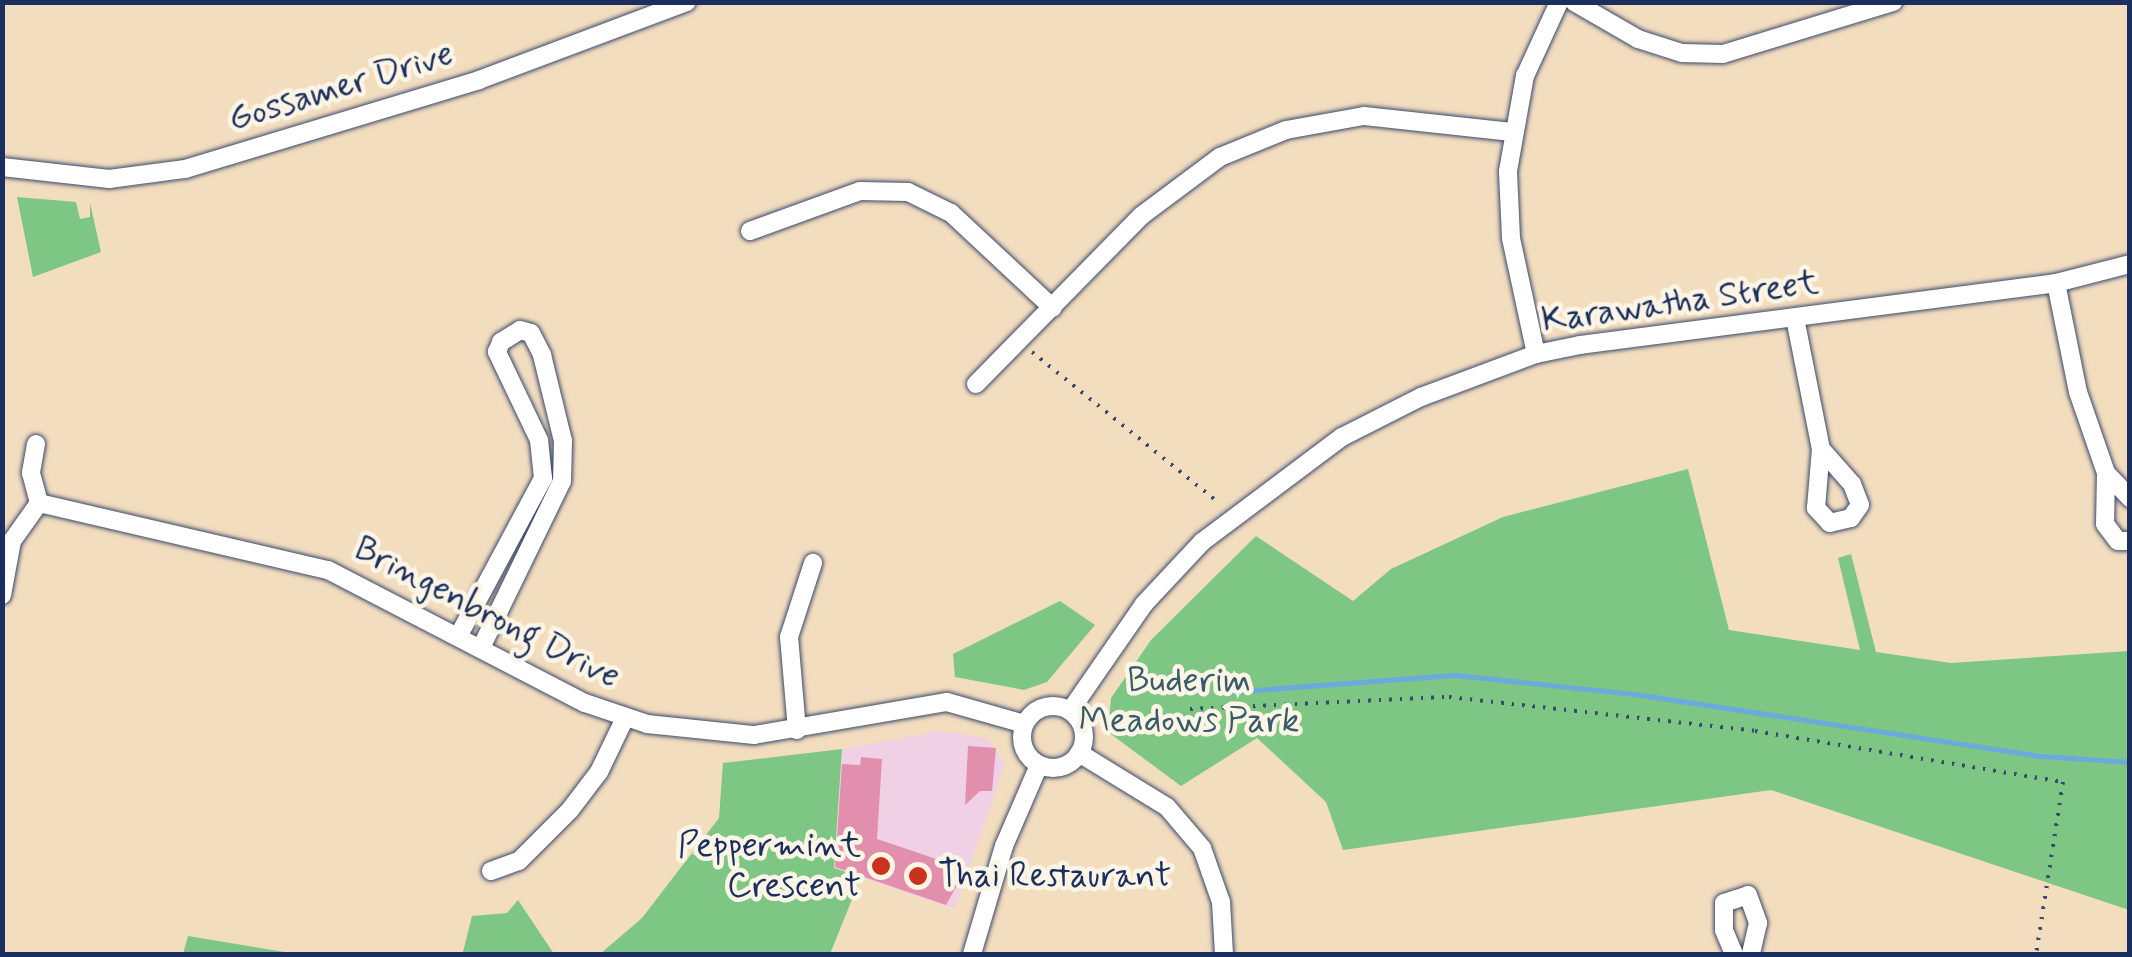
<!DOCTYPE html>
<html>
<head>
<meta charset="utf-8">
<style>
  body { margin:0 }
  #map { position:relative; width:2132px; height:957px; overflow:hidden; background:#f3ddbf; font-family:Mynerve,sans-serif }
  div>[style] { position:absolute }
  .built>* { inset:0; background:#f0d0e5 }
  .green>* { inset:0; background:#7dc683 }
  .stream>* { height:5px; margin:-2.5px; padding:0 2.5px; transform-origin:2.5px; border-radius:2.5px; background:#6aaadd }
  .building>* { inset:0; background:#e18fad }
  .path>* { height:4px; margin-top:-2px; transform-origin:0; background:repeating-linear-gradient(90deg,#3b496d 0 2.5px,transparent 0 10.5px) }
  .roads { filter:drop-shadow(0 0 2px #3b496d) drop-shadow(0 0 2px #3b496d) }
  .minor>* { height:18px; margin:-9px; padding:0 9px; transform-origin:9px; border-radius:9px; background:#fff }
  .minor>.ring { margin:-9px; padding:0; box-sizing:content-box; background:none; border:18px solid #fff; border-radius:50% }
  .dots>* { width:28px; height:28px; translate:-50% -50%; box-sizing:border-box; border:5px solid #fcf5e5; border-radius:50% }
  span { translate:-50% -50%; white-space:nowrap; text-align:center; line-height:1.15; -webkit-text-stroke:9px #fcf5e5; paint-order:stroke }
  .street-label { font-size:35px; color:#1b2f5e }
  .park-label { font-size:35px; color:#385c69 }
  .poi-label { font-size:35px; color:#1b2f5e }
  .right { translate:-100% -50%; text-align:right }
  .left { translate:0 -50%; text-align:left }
  .frame { position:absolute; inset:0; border:5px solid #1b2f5e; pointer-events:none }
</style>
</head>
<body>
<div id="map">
  <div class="built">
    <div style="clip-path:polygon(941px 731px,986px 738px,1005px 763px,955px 909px,834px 868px,842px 749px)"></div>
  </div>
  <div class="green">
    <div style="clip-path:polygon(17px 197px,76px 202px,80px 219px,90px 217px,90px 203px,101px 252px,33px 277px)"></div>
    <div style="clip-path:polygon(1688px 469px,1729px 630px,1860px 650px,1838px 558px,1851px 554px,1876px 652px,1951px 663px,2129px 651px,2129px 910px,1771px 790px,1343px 850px,1326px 802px,1257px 738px,1181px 786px,1108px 732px,1111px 698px,1151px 640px,1256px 536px,1353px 601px,1391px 569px,1503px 517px)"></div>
    <div style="clip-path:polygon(1060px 601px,1095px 625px,1047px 682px,1024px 690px,955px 677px,953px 654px)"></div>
    <div style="clip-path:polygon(842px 749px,834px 868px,861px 877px,830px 954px,600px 954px,642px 918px,719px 818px,723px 763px)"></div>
    <div style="clip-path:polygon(518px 900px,554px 954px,432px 954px,463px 952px,472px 916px,507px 913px)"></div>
    <div style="clip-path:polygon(188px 936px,297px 954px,183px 954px)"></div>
  </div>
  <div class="stream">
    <div style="left:1228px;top:692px;width:229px;rotate:-4.3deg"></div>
    <div style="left:1456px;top:675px;width:180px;rotate:6.1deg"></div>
    <div style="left:1635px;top:694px;width:412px;rotate:8.7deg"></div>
    <div style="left:2042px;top:756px;width:88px;rotate:3.9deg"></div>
  </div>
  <div class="building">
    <div style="clip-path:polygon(968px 746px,996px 748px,992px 791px,980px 791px,965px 805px)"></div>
    <div style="clip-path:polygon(861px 757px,882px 759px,877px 839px,966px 869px,946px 905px,835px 867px,842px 764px,860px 765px)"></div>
  </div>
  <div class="path">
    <div style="left:1032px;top:352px;width:240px;rotate:38.9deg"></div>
    <div style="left:1190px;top:709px;width:259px;rotate:-2.7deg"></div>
    <div style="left:1449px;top:697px;width:308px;rotate:6.3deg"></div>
    <div style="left:1755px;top:731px;width:312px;rotate:9.4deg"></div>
    <div style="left:2063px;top:782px;width:174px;rotate:98.9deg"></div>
  </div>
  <div class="roads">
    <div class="minor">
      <div style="left:1574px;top:2px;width:74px;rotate:30deg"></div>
      <div style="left:1638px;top:39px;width:46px;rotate:17.7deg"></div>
      <div style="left:1682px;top:53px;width:41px;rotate:1.4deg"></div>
      <div style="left:1723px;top:54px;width:178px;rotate:-17deg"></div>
      <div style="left:2px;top:167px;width:108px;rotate:6.4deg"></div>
      <div style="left:109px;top:179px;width:77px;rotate:-7.5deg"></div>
      <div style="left:185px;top:169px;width:307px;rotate:-16.8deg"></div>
      <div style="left:479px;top:80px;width:222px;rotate:-20.6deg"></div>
      <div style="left:750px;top:231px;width:117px;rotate:-20deg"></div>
      <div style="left:860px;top:191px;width:48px;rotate:1.2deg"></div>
      <div style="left:908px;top:192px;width:48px;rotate:26deg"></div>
      <div style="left:951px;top:213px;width:139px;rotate:43deg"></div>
      <div style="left:2056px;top:283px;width:111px;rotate:78.6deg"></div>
      <div style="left:2078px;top:392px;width:86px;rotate:70.9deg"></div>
      <div style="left:2106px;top:473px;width:51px;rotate:91.1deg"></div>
      <div style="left:2105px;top:524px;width:21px;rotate:53deg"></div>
      <div style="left:2118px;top:541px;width:12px"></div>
      <div style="left:1795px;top:318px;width:134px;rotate:78.8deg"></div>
      <div style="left:1821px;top:449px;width:47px;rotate:48.5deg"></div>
      <div style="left:1852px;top:484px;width:22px;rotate:69deg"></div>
      <div style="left:1860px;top:505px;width:16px;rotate:125deg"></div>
      <div style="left:1851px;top:518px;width:22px;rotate:167deg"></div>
      <div style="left:1830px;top:523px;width:21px;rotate:-133deg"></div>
      <div style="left:1816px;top:508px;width:59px;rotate:-85.2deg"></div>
      <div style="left:1536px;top:354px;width:119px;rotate:-102.2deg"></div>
      <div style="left:1511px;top:238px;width:67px;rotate:-92.6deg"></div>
      <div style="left:1508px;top:171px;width:97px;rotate:-79.9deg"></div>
      <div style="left:1525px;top:76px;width:81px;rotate:-65.3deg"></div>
      <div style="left:976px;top:384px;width:235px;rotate:-45.5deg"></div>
      <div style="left:1141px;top:216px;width:99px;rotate:-36.8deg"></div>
      <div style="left:1220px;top:157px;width:71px;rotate:-22.2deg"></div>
      <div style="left:1286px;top:130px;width:79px;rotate:-10.2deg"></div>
      <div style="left:1364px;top:116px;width:149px;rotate:6.2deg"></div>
      <div style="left:36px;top:444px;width:29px;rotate:100deg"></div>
      <div style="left:31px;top:473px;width:31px;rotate:75deg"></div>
      <div style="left:2106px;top:473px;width:35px;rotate:46deg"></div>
      <div style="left:39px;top:503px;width:297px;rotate:13.1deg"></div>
      <div style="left:328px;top:570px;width:289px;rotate:27.4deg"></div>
      <div style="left:585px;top:703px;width:65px;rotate:18.7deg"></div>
      <div style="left:647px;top:724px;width:108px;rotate:5.9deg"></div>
      <div style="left:754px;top:735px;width:196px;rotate:-9.7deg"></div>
      <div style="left:947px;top:702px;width:80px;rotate:15.9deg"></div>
      <div style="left:2px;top:595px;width:55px;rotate:-79.5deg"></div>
      <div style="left:12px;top:541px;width:47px;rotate:-54.6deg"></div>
      <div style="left:460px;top:633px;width:176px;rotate:-61.8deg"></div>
      <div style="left:543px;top:478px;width:38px;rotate:-96deg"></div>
      <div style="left:539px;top:440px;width:98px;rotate:-115.5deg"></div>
      <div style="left:497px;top:352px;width:11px;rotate:-68deg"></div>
      <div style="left:501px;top:342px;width:22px;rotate:-32deg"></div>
      <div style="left:520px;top:330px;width:11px;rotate:15deg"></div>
      <div style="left:531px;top:333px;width:25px;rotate:63deg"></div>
      <div style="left:542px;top:355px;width:89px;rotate:76.3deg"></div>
      <div style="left:563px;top:441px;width:40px;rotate:91.4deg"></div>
      <div style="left:562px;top:481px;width:183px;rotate:115.9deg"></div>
      <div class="ring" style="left:1022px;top:706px;width:44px;height:44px"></div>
      <div style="left:1070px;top:711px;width:130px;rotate:-55.3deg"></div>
      <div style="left:1144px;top:604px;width:85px;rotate:-46.9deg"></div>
      <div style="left:1202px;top:542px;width:175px;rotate:-36.9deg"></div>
      <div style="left:1342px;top:437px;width:89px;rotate:-26.9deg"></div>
      <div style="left:1421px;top:397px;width:123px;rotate:-20.5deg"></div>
      <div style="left:1536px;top:354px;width:45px;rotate:-11.6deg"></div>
      <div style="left:1580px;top:345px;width:480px;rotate:-7.4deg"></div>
      <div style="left:2056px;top:283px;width:76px;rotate:-14.4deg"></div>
      <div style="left:797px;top:730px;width:93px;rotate:-94.9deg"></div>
      <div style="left:789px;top:637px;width:78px;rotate:-72deg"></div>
      <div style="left:1079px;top:753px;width:103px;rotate:31.5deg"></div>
      <div style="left:1167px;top:807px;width:54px;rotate:49.5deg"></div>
      <div style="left:1202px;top:848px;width:57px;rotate:70.6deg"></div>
      <div style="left:1221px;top:902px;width:52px;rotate:86.7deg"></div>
      <div style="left:491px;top:871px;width:30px;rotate:-20deg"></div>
      <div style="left:519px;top:861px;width:72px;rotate:-45deg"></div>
      <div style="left:570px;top:810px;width:48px;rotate:-52.7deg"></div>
      <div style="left:599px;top:772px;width:60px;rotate:-64.3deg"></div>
      <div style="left:972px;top:954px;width:113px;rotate:-73.5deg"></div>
      <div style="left:1004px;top:846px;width:88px;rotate:-66.6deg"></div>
      <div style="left:1734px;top:954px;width:26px;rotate:-113deg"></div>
      <div style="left:1724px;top:930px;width:27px;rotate:-90deg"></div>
      <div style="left:1724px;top:903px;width:25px;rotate:-18deg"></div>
      <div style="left:1748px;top:895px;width:30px;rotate:70deg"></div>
      <div style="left:1758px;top:923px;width:32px;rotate:103deg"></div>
    </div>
  </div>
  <div class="dots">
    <div style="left:881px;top:866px;background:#c8321e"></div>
    <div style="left:918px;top:876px;background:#c8321e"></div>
  </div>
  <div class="street-label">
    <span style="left:341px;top:87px;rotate:-17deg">Gossamer Drive</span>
    <span style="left:1680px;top:302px;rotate:-8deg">Karawatha Street</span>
    <span style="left:487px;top:613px;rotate:27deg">Bringenbrong Drive</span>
  </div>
  <div class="park-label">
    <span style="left:1189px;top:701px">Buderim<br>Meadows Park</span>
  </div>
  <div class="poi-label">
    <span class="right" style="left:861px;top:866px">Peppermint<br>Crescent</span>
    <span class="left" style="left:938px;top:876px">Thai Restaurant</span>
  </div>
  <div class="frame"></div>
</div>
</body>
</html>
